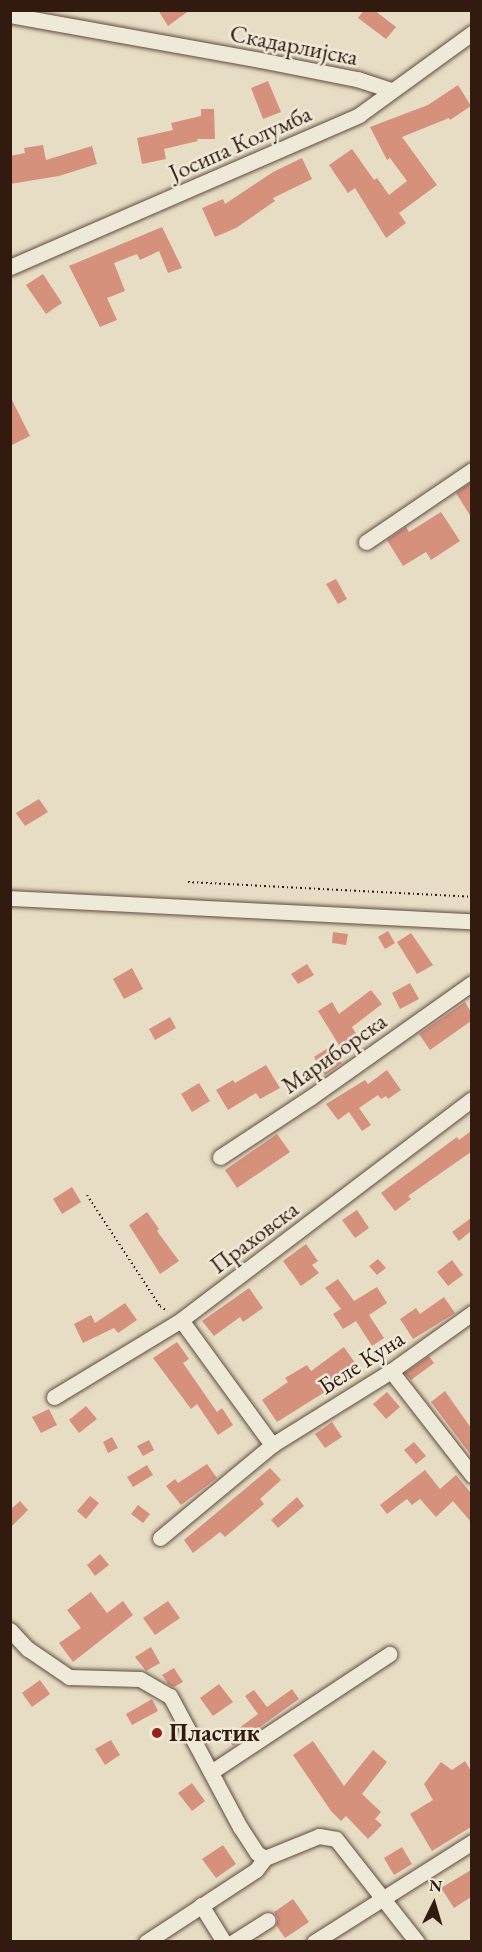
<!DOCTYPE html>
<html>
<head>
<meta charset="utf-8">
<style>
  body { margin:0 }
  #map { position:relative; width:482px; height:1952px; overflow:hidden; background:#e7ddc4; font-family:"EB Garamond",serif }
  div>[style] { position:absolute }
  .building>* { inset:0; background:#d6917d }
  .path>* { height:2px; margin-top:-1px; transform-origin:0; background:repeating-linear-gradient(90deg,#321a11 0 1.5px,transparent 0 4.5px) }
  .roads { filter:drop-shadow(0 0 2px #5f4b3e) drop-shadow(0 0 2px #5f4b3e) }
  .minor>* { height:15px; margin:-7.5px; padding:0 7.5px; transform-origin:7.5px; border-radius:7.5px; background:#efe9d9 }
  .dots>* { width:16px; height:16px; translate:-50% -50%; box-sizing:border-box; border:3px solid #efe9d9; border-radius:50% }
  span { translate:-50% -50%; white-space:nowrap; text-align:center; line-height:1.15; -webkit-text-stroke:5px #efe9d9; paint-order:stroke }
  .street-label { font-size:24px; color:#321a11 }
  .poi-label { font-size:24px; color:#321a11; font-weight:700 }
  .left { translate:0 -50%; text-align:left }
  .frame { position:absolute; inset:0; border:12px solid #321a11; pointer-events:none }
  .north { position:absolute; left:404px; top:1874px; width:60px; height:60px; -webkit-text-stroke:4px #efe9d9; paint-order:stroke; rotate:5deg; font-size:16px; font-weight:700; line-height:24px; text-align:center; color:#321a11 }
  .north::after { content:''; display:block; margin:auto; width:21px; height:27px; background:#321a11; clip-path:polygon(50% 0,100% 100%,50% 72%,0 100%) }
</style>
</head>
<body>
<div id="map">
  <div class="building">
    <div style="clip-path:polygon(158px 10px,190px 10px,168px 26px)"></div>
    <div style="clip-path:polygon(364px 10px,374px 10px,396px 27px,386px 39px,358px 18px)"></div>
    <div style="clip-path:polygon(268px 81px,281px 112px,263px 119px,251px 88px)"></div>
    <div style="clip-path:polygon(458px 85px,471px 106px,450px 120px,449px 118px,402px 137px,437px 185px,399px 213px,406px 223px,386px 238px,355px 188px,348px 193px,329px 165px,352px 149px,374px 180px,377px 178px,389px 195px,407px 181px,390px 158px,387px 160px,370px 127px,428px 105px)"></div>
    <div style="clip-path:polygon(201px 109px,214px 109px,215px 139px,197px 139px,198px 141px,164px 149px,166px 159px,142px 164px,137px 138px,173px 130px,171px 123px,201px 116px)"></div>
    <div style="clip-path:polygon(43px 145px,46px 160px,92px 146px,97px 164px,59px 176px,10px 184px,10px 156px,25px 153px,24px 148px)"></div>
    <div style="clip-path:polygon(302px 158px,312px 179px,273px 198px,275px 201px,236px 228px,215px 237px,202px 208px,223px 199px,225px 204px,273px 172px)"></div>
    <div style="clip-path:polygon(162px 227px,182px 268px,168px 273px,159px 251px,140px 260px,137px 254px,114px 263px,125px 291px,107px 298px,117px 320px,100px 327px,69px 266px)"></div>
    <div style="clip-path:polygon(43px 274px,62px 303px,46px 314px,26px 285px)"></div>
    <div style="clip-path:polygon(10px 396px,30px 436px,10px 446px)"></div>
    <div style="clip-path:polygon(471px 482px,471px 517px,456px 493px)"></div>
    <div style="clip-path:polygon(441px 512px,460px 541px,431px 560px,426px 552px,403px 566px,387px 540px,406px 527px,409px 532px)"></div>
    <div style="clip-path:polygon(336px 579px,347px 599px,338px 604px,326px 584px)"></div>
    <div style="clip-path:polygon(39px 799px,48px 812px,25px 826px,16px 813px)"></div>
    <div style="clip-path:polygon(388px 931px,395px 943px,385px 949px,378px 937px)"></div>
    <div style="clip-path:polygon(333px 932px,348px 934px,346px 945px,332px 943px)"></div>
    <div style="clip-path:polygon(411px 933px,433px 965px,417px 974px,397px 942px)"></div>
    <div style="clip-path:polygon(307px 964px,314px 975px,298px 984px,291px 974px)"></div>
    <div style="clip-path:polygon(132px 968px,143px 989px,124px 999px,113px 979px)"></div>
    <div style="clip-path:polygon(410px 983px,419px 999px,400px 1009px,392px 993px)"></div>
    <div style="clip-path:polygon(371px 990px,382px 1004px,352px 1027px,360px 1040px,342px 1050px,318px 1011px,332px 1002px,339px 1014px)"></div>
    <div style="clip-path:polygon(465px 1002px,471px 1012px,471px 1021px,430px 1050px,419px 1034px)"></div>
    <div style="clip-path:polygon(170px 1017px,176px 1028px,155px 1040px,149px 1029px)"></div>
    <div style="clip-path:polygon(331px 1046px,342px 1063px,325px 1075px,314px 1057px)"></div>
    <div style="clip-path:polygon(266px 1065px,280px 1088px,260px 1099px,256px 1093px,228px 1110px,216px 1090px,233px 1080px,235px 1083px)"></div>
    <div style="clip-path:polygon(387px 1070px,401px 1090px,388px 1099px,386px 1096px,381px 1099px,378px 1095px,359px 1108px,371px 1125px,362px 1131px,349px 1112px,338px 1120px,326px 1104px,365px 1080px,368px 1084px)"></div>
    <div style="clip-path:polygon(199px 1083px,210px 1101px,192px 1112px,181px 1094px)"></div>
    <div style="clip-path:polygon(471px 1131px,471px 1152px,408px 1196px,411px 1199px,395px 1211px,381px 1193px,457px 1137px,459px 1140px)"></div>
    <div style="clip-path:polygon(277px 1134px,290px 1152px,237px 1188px,225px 1170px)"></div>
    <div style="clip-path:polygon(72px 1187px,81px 1202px,62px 1214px,53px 1199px)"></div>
    <div style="clip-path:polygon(357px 1210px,369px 1228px,355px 1238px,342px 1220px)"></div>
    <div style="clip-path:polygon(147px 1212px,159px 1229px,157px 1231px,179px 1261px,160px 1274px,129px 1225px)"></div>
    <div style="clip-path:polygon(471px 1218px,471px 1231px,459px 1241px,452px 1232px)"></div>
    <div style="clip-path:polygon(306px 1244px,318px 1261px,312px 1265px,319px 1273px,301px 1286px,283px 1261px)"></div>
    <div style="clip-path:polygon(378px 1259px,386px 1268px,377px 1275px,369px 1266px)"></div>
    <div style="clip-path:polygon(452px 1260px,463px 1275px,448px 1286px,437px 1272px)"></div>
    <div style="clip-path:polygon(338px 1279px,354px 1301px,377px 1287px,387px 1303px,369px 1315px,384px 1338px,372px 1346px,356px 1321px,343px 1329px,333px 1314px,341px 1309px,325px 1288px)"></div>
    <div style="clip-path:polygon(249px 1288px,263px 1308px,243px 1322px,240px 1317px,214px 1336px,202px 1321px)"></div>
    <div style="clip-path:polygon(444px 1297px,455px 1313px,413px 1339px,400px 1319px,416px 1308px,420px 1314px)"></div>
    <div style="clip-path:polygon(125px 1303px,137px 1320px,118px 1333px,114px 1328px,83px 1343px,74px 1324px,91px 1315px,95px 1323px)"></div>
    <div style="clip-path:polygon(177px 1342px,189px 1359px,183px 1363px,217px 1412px,222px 1408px,233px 1425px,218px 1435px,197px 1404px,191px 1409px,153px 1358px)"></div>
    <div style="clip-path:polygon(344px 1347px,360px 1370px,277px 1422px,262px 1400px,288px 1382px,285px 1378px,307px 1365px,311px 1371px)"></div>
    <div style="clip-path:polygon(429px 1356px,434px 1363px,411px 1380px,405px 1373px)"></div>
    <div style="clip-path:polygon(445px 1391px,471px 1428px,471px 1455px,431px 1402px)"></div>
    <div style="clip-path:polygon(387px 1392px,400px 1407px,386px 1419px,373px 1404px)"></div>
    <div style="clip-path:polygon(86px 1406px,97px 1419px,79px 1433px,69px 1420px)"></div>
    <div style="clip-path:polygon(49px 1409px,57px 1425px,41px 1433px,32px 1417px)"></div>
    <div style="clip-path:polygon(332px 1422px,342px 1437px,325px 1448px,315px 1434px)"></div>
    <div style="clip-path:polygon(112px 1437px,118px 1448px,108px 1453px,103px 1442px)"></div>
    <div style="clip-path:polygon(149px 1440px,154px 1450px,143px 1456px,137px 1446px)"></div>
    <div style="clip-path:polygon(414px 1442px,426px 1456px,416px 1464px,404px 1450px)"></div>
    <div style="clip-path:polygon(207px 1464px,217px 1478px,181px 1505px,166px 1486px,175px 1479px,178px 1483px)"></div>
    <div style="clip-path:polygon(147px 1465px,153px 1475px,133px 1487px,127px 1477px)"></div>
    <div style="clip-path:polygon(270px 1468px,281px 1480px,260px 1499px,264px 1504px,225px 1537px,220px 1532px,193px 1553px,184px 1540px)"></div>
    <div style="clip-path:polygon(425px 1470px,440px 1489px,456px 1475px,471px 1493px,471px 1522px,453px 1501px,436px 1517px,420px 1499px,412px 1505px,407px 1499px,387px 1514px,380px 1505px)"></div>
    <div style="clip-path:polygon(90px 1496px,99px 1503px,86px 1519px,77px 1511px)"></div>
    <div style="clip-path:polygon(297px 1497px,304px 1506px,278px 1528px,271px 1520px)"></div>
    <div style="clip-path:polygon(20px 1501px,28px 1510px,10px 1528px,10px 1510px)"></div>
    <div style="clip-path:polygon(138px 1505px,150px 1514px,143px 1523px,131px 1514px)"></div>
    <div style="clip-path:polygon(100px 1554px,109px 1565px,95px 1576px,87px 1565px)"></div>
    <div style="clip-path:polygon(91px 1592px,107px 1613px,123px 1601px,133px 1615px,73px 1662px,59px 1643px,81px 1628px,67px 1610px)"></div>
    <div style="clip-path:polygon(168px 1601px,180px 1618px,155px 1635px,143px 1618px)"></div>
    <div style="clip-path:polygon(151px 1647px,160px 1663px,146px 1671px,135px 1657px)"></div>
    <div style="clip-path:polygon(174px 1668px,183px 1682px,174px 1687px,168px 1684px,162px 1675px)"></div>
    <div style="clip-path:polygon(40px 1680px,50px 1694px,32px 1707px,22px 1693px)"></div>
    <div style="clip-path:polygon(219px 1684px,233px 1702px,213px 1716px,200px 1698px)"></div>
    <div style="clip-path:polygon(292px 1689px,299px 1699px,233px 1746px,227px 1737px,258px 1714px,245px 1696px,254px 1690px,267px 1707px)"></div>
    <div style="clip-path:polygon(152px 1699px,158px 1711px,132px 1725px,126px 1714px)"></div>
    <div style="clip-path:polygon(111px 1740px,120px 1755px,105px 1765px,95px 1749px)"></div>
    <div style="clip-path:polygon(313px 1741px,344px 1786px,373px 1750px,387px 1762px,362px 1794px,381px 1812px,375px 1819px,382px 1825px,368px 1839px,346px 1816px,341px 1821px,331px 1811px,293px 1755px)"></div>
    <div style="clip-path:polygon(465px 1761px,471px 1771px,471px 1827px,432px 1851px,410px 1814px,433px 1800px,424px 1784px,441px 1762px,452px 1770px)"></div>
    <div style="clip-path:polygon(192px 1783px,205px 1801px,192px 1811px,178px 1793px)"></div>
    <div style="clip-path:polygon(223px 1845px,236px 1864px,216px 1878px,202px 1859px)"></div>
    <div style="clip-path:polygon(402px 1847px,412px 1864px,394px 1875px,384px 1858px)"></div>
    <div style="clip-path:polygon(471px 1870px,471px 1897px,454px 1908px,441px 1888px)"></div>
    <div style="clip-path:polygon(293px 1899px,309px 1922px,285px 1938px,276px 1925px,278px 1919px,274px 1912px)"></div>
  </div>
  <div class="path">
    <div style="left:188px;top:882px;width:284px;rotate:3deg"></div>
    <div style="left:87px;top:1195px;width:133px;rotate:56.7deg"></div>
    <div style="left:160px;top:1306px;width:9px;rotate:36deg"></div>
  </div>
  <div class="roads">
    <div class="minor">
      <div style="left:10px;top:15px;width:254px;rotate:10.2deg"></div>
      <div style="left:260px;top:60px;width:99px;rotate:11.1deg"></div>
      <div style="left:357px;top:79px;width:36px;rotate:18deg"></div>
      <div style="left:10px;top:267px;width:381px;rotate:-23.5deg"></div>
      <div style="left:359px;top:115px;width:140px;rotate:-36deg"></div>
      <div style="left:366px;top:542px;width:128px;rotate:-34.2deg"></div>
      <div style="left:10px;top:898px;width:463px;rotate:2.9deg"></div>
      <div style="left:220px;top:1157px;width:109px;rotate:-33.4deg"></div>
      <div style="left:311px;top:1097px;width:197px;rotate:-35.3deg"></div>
      <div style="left:181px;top:1320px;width:155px;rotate:53.9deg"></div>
      <div style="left:391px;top:1371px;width:132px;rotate:52.1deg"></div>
      <div style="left:54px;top:1397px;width:149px;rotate:-31.2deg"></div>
      <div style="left:181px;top:1320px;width:365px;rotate:-37.2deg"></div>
      <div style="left:160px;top:1538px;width:146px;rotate:-39.7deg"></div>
      <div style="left:272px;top:1445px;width:140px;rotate:-31.9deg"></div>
      <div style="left:391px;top:1371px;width:100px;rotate:-35.6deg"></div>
      <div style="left:10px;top:1630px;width:26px;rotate:47deg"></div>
      <div style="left:28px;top:1649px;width:50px;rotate:34.3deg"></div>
      <div style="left:69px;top:1677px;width:71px;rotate:1.6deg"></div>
      <div style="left:140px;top:1679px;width:34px;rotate:30deg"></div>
      <div style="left:170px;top:1696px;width:149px;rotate:61.9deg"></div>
      <div style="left:240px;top:1827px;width:31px;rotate:57deg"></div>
      <div style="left:257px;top:1853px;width:9px;rotate:32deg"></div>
      <div style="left:265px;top:1858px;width:58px;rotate:-22.2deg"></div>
      <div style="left:319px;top:1836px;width:17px;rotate:10deg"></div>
      <div style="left:336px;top:1839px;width:131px;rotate:51.8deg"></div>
      <div style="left:211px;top:1772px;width:214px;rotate:-33.5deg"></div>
      <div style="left:201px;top:1905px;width:44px;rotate:58.1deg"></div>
      <div style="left:146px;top:1942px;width:131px;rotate:-33.2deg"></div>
      <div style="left:256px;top:1870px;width:15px;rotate:-53deg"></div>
      <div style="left:233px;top:1942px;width:41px;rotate:-32.2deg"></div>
      <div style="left:314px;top:1942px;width:187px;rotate:-32.3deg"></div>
    </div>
  </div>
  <div class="dots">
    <div style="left:157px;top:1733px;background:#8f2418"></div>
  </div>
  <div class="street-label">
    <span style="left:294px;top:45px;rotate:11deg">Скадарлијска</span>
    <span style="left:240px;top:143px;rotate:-24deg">Јосипа Колумба</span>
    <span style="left:334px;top:1053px;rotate:-35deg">Мариборска</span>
    <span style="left:254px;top:1237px;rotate:-37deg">Праховска</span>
    <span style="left:361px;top:1362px;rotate:-33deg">Беле Куна</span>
  </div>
  <div class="poi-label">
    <span class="left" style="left:169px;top:1733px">Пластик</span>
  </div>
  <div class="frame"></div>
  <div class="north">N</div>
</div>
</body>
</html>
